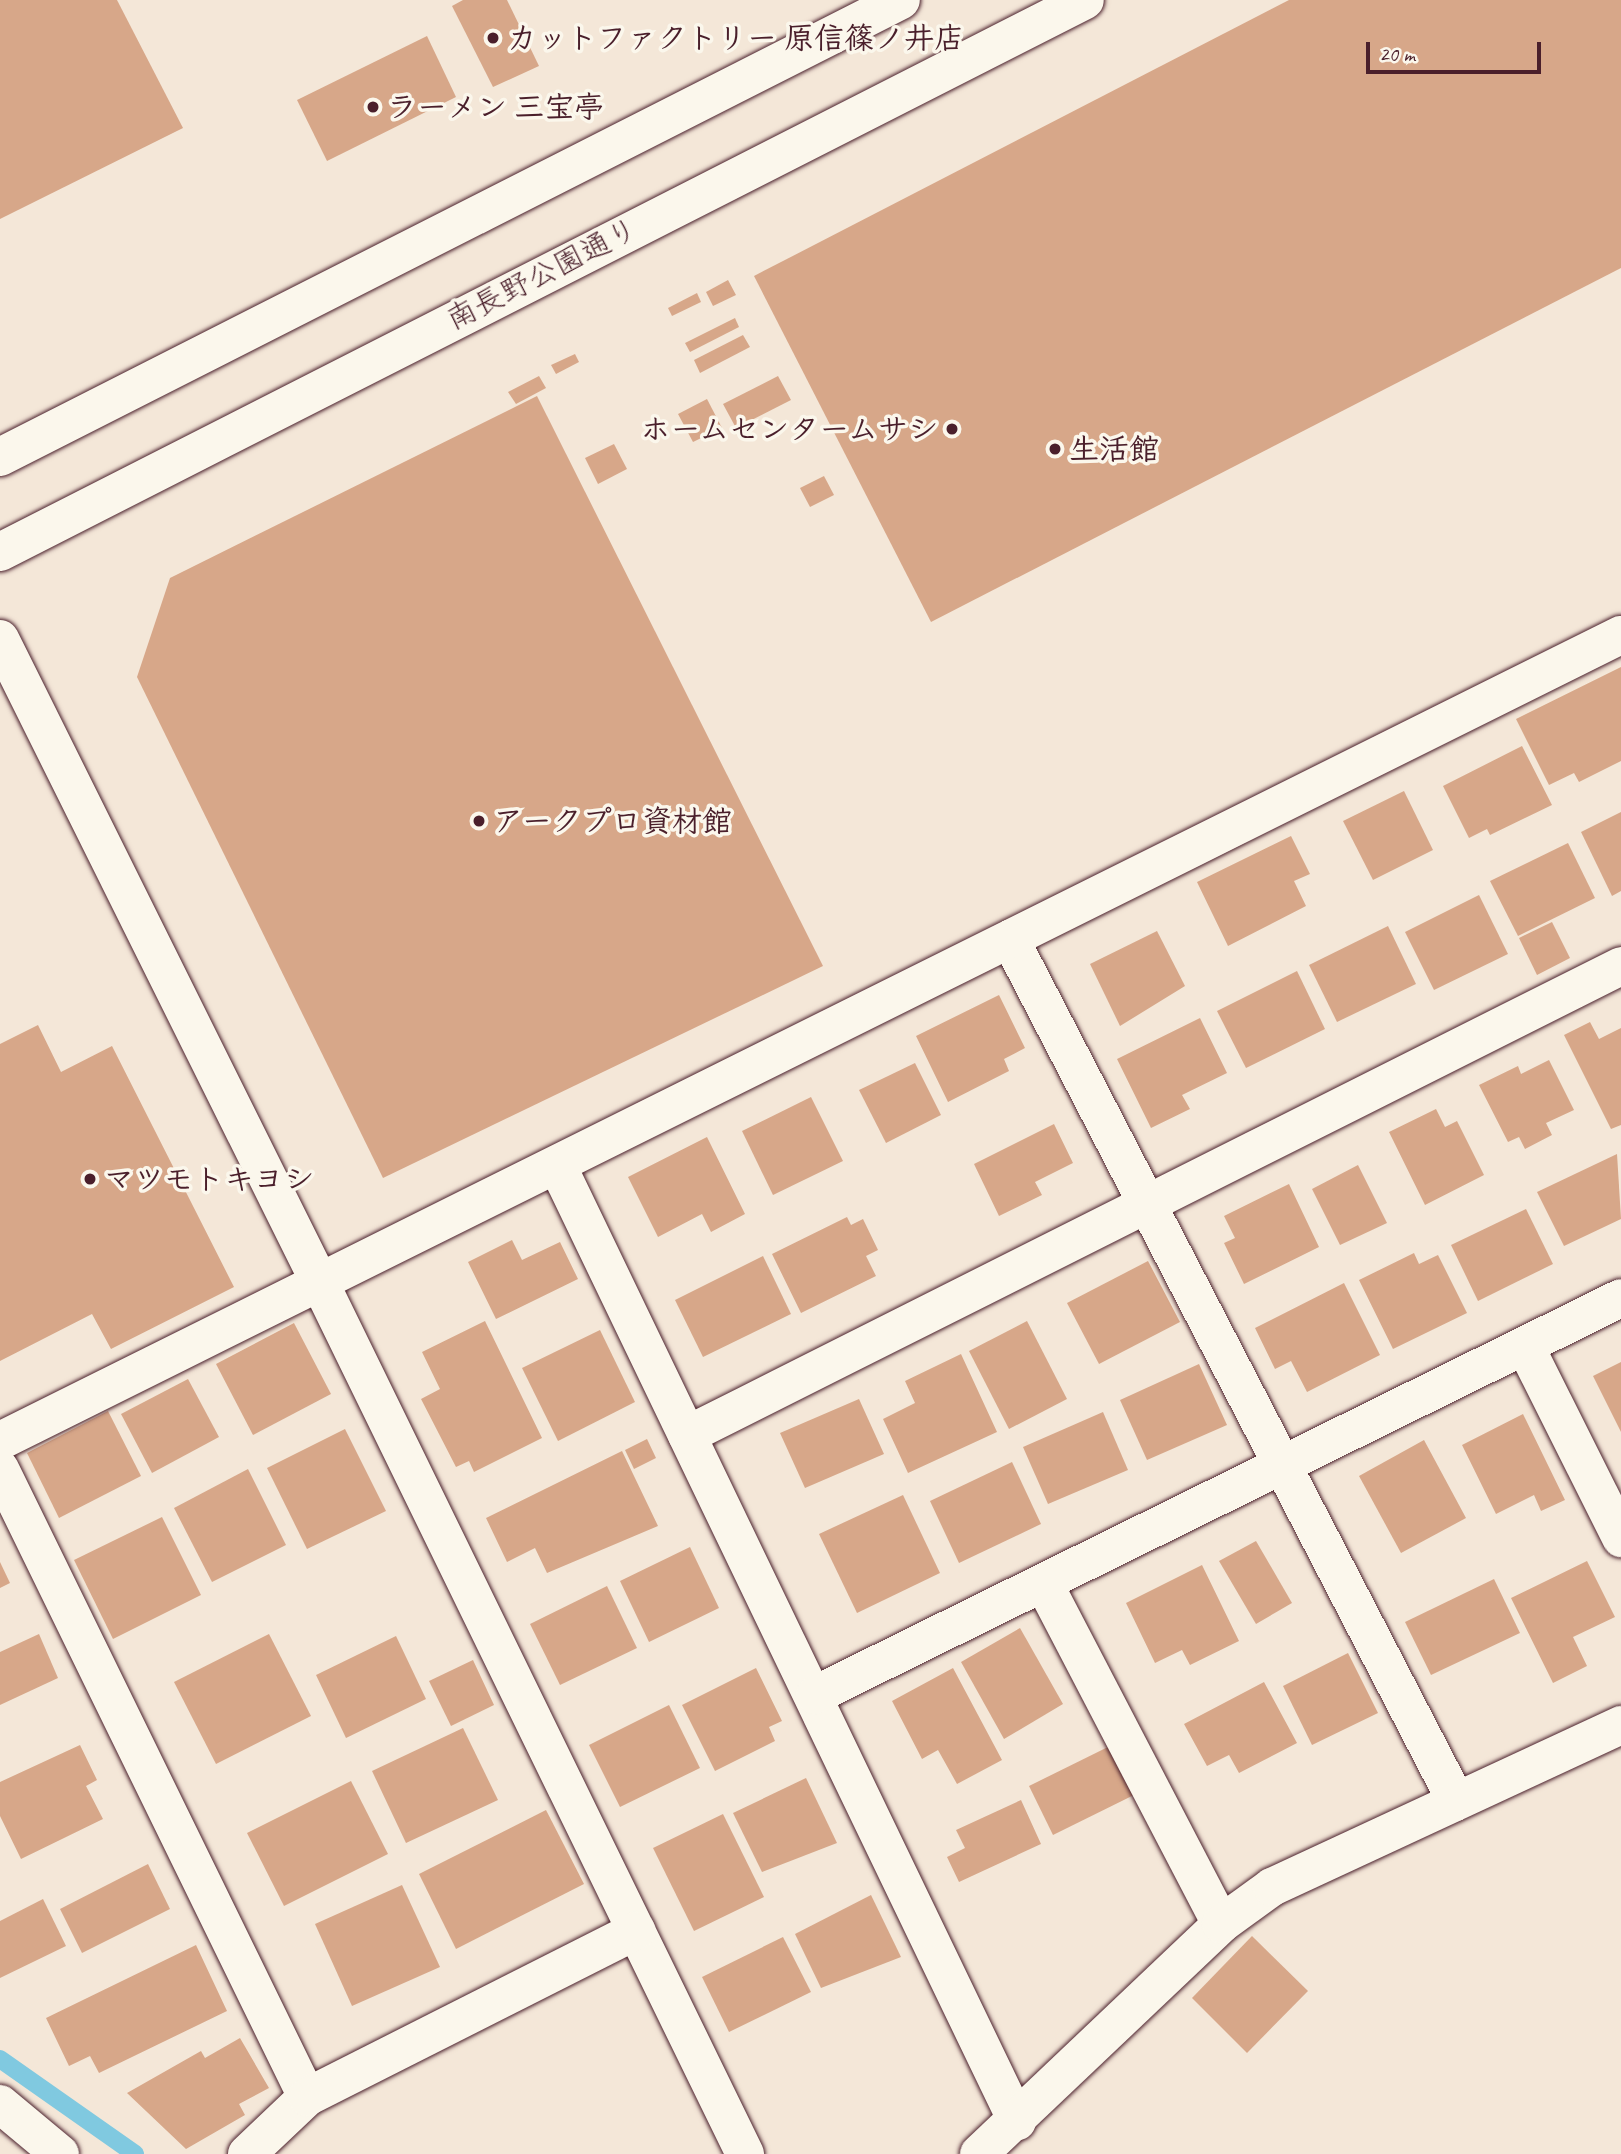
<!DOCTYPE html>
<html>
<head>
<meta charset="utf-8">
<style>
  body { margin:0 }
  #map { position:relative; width:1621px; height:2154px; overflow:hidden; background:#f4e7d8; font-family:Caveat,"Klee One",sans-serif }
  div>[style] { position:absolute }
  .stream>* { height:18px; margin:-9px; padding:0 9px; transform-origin:9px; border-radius:9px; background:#80c9e0 }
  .building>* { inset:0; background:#d7a789 }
  .roads { filter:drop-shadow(0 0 2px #4a1f2b) drop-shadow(0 0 2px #4a1f2b) }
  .street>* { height:38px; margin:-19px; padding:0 19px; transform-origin:19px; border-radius:19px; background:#fbf7ec }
  .secondary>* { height:38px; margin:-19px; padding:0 19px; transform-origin:19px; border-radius:19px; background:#fbf7ec }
  .dots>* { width:19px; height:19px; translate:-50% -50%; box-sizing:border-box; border:4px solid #fbf7ec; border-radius:50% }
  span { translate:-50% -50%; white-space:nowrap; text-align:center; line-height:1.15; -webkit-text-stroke:7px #fbf7ec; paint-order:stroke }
  .poi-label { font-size:30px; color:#4a1f2b; font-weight:700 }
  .left { translate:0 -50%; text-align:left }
  .right { translate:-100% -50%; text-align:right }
  .street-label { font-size:30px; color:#4a1f2b }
  .scale { position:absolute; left:1366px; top:42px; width:175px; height:32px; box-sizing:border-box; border:4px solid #4a1f2b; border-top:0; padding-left:9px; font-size:21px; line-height:24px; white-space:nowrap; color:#4a1f2b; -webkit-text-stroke:5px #fbf7ec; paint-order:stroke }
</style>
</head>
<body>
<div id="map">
  <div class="stream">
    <i style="left:0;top:2059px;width:165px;rotate:35.1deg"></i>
  </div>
  <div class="building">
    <i style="clip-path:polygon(0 0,117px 0,183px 128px,0 219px)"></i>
    <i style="clip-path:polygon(463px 0,507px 0,539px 66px,493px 87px,452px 6px)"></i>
    <i style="clip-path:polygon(1289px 0,1621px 0,1621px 268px,931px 622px,754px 276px)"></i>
    <i style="clip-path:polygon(427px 36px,456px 97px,327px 161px,297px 100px)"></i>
    <i style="clip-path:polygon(728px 280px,736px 295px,713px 306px,706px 292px)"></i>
    <i style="clip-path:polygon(697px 293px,701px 302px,672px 316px,668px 308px)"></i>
    <i style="clip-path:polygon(735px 318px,739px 327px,690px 352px,685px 343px)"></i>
    <i style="clip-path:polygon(743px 335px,750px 347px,700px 373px,694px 360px)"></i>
    <i style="clip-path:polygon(575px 354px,579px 362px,556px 374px,551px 365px)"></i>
    <i style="clip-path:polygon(539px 376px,546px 388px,516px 404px,508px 392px)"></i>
    <i style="clip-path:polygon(778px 376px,791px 400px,736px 428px,723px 404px)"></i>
    <i style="clip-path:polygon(537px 396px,823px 966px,383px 1178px,137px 677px,170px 578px)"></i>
    <i style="clip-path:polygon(707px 399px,722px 428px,693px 442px,678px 414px)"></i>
    <i style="clip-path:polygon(614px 444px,627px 469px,598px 484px,585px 458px)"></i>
    <i style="clip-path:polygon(824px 476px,834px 495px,810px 507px,800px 488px)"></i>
    <i style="clip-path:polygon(1621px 667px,1621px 761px,1579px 782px,1574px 773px,1549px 785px,1516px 719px)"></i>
    <i style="clip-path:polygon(1522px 746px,1552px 805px,1490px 835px,1487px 829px,1469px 838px,1443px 786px)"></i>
    <i style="clip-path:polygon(1404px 791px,1433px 850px,1373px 880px,1343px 821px)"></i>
    <i style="clip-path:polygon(1621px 812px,1621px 891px,1612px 896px,1581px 832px)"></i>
    <i style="clip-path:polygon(1291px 836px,1310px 874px,1294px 881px,1306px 906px,1228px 946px,1197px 882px)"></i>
    <i style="clip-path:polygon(1568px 843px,1595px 898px,1518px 936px,1490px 881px)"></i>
    <i style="clip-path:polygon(1479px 895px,1508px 954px,1434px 990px,1405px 932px)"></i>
    <i style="clip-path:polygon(1552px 922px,1570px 958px,1537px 975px,1519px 938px)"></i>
    <i style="clip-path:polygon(1388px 926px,1416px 984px,1337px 1022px,1309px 965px)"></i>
    <i style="clip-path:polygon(1157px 931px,1185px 986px,1120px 1026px,1090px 964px)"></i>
    <i style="clip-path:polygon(1297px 971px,1325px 1029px,1246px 1068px,1217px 1011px)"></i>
    <i style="clip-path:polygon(999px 995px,1025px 1048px,1004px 1059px,1009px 1071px,948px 1102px,916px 1036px)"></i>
    <i style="clip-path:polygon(1200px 1018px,1227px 1073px,1182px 1095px,1190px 1109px,1151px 1128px,1117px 1059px)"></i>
    <i style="clip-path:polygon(1590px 1022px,1599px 1039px,1621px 1028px,1621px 1125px,1611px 1129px,1564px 1035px)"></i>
    <i style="clip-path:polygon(38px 1025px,61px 1072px,112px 1046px,234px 1287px,111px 1349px,92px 1314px,0 1361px,0 1044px)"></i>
    <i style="clip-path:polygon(1549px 1060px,1574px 1110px,1546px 1123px,1552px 1135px,1525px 1149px,1519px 1137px,1508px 1142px,1479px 1085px,1518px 1066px,1521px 1074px)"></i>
    <i style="clip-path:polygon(915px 1063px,941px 1115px,886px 1143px,859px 1090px)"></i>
    <i style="clip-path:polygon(811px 1097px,843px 1161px,773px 1195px,742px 1131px)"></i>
    <i style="clip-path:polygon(1436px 1109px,1445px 1127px,1457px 1121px,1484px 1175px,1425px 1205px,1389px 1132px)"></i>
    <i style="clip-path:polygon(1054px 1124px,1073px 1163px,1035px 1182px,1042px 1195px,999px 1216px,974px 1164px)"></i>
    <i style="clip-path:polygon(707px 1137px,745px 1214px,711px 1232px,702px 1214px,658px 1237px,628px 1177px)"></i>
    <i style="clip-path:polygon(1617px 1154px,1621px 1219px,1564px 1246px,1537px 1192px)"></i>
    <i style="clip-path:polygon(1358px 1165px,1387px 1223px,1340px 1245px,1312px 1189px)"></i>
    <i style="clip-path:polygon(1289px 1184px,1319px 1247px,1244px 1284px,1224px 1243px,1235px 1238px,1224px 1216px)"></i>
    <i style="clip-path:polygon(1526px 1209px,1553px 1264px,1478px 1301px,1451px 1245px)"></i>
    <i style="clip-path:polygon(847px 1217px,851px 1225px,863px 1219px,878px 1250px,866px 1256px,876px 1276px,801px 1313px,772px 1254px)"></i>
    <i style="clip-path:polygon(512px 1240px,522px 1260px,560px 1242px,578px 1279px,496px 1319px,468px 1262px)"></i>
    <i style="clip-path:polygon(1414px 1253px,1419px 1264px,1438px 1255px,1467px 1313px,1393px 1349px,1359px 1280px)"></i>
    <i style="clip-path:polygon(763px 1256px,791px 1314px,703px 1357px,675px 1300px)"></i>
    <i style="clip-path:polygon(1148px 1261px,1180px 1322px,1099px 1364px,1067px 1303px)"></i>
    <i style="clip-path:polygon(1344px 1283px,1380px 1355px,1307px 1392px,1291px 1361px,1275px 1369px,1255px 1328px)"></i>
    <i style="clip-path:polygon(485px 1321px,542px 1438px,474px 1472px,469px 1461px,456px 1467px,421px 1399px,440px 1389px,422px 1352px)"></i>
    <i style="clip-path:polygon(1027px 1321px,1067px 1399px,1009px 1429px,969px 1351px)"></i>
    <i style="clip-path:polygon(294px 1323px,331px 1394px,253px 1435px,216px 1364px)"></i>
    <i style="clip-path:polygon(600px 1330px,635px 1402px,558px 1441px,522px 1368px)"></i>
    <i style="clip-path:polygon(961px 1354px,997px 1432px,908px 1473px,883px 1419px,915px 1403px,905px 1381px)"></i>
    <i style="clip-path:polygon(1621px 1362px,1621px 1432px,1593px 1376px)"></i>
    <i style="clip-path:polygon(1199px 1364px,1227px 1425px,1147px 1460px,1120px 1400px)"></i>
    <i style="clip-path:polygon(188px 1379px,219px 1437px,152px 1473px,121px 1414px)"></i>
    <i style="clip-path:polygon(859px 1399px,884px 1454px,805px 1488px,780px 1433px)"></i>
    <i style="clip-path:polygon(108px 1411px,141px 1476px,59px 1518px,27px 1453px)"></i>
    <i style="clip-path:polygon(1103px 1412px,1128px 1470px,1048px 1504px,1023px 1447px)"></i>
    <i style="clip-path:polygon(1523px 1414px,1565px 1500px,1541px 1511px,1534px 1495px,1496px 1514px,1462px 1445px)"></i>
    <i style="clip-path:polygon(345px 1429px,386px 1511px,307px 1549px,267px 1468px)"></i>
    <i style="clip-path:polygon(647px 1439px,656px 1458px,634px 1469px,625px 1450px)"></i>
    <i style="clip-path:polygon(1424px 1440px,1466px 1518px,1401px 1553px,1359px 1476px)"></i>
    <i style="clip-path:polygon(622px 1451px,658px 1526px,547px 1573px,535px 1548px,507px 1562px,486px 1518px)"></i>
    <i style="clip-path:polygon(1012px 1462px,1041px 1524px,959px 1563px,930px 1501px)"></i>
    <i style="clip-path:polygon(248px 1469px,286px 1545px,212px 1582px,174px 1508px)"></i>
    <i style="clip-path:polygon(903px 1495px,940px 1573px,857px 1613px,819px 1534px)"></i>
    <i style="clip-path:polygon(162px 1517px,201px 1595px,113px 1639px,74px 1560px)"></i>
    <i style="clip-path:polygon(1256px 1541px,1292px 1603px,1256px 1624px,1219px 1561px)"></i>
    <i style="clip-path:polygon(690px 1547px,719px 1608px,649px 1642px,620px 1581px)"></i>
    <i style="clip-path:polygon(1587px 1561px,1615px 1617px,1573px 1637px,1587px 1666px,1553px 1683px,1511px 1598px)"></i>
    <i style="clip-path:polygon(0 1562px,10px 1583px,0 1588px)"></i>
    <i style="clip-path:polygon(1202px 1565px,1239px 1641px,1190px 1665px,1182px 1650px,1155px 1663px,1126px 1603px)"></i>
    <i style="clip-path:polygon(1494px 1579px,1520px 1633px,1431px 1675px,1405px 1622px)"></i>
    <i style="clip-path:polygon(607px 1586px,637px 1648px,560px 1685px,530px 1624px)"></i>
    <i style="clip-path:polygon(1020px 1628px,1063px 1704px,1004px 1739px,961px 1662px)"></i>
    <i style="clip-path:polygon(39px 1634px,58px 1678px,0 1705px,0 1652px)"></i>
    <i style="clip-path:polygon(269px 1634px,311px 1716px,216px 1764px,174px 1682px)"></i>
    <i style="clip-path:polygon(396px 1636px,426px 1699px,346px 1738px,316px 1675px)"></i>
    <i style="clip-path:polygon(1348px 1653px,1378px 1713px,1312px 1745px,1283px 1686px)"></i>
    <i style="clip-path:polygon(473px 1660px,494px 1705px,451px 1726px,429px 1681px)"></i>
    <i style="clip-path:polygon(756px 1668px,782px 1721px,769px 1727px,775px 1741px,715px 1771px,682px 1705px)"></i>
    <i style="clip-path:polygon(953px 1668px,1002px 1760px,957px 1784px,938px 1750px,922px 1759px,892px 1701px)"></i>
    <i style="clip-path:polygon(1264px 1682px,1297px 1743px,1239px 1773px,1229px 1755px,1207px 1766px,1184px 1724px)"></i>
    <i style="clip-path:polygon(669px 1705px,700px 1768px,620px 1807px,589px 1745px)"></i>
    <i style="clip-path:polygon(463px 1728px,498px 1800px,406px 1843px,372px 1771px)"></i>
    <i style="clip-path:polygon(1114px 1744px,1138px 1793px,1053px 1835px,1029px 1786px)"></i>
    <i style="clip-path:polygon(80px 1745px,97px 1780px,86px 1786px,103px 1819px,21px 1859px,0 1816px,0 1782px)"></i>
    <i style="clip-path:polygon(806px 1778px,837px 1843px,762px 1872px,733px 1813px)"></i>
    <i style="clip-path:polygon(351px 1781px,388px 1854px,284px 1906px,247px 1833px)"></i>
    <i style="clip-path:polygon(1021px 1800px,1041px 1844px,959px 1882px,947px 1857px,965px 1848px,956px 1830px)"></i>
    <i style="clip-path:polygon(546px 1810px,584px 1884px,456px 1949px,419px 1874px)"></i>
    <i style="clip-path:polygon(723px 1814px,764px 1897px,694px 1931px,653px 1848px)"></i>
    <i style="clip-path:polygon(148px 1864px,170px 1909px,82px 1953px,60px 1909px)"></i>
    <i style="clip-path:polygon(402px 1885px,440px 1967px,352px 2006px,315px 1924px)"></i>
    <i style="clip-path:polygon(871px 1895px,901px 1957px,821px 1988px,795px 1934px)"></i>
    <i style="clip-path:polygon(43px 1899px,66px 1946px,0 1978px,0 1921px)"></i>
    <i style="clip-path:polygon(1252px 1936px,1308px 1991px,1247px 2053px,1192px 1998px)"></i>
    <i style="clip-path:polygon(783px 1937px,811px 1992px,729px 2032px,702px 1977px)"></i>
    <i style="clip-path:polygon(196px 1945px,227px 2011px,99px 2073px,90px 2056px,69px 2066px,46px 2018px)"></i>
    <i style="clip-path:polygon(240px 2038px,269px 2088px,239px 2104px,245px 2115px,186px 2149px,127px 2093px,201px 2051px,205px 2058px)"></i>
  </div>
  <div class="roads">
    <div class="street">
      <i style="left:1010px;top:939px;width:971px;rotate:62.64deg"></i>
      <i style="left:558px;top:1167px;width:1059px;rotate:64.31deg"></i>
      <i style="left:321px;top:1285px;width:967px;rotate:63.99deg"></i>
      <i style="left:1525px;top:1346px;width:215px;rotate:63.4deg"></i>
      <i style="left:687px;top:1435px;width:1045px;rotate:-26.66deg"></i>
      <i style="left:0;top:1441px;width:1810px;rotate:-26.44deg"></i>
      <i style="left:0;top:1469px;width:699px;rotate:63.95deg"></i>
      <i style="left:1044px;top:1584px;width:383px;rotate:62.5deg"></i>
      <i style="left:815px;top:1695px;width:898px;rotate:-26.22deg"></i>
      <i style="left:0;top:2104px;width:78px;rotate:39.8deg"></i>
      <i style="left:247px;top:2154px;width:83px;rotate:-43.5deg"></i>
      <i style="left:307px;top:2097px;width:369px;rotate:-26.8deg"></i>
      <i style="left:979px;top:2154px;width:334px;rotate:-43.5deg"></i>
      <i style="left:1221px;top:1924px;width:63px;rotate:-36deg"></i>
      <i style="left:1272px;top:1887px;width:385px;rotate:-24.9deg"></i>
    </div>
    <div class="secondary">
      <i style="left:0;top:457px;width:1010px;rotate:-26.89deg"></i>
      <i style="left:0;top:552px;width:1217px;rotate:-26.96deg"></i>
      <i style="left:0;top:639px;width:721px;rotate:63.58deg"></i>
    </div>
  </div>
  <div class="dots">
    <i style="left:493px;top:38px;background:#4a1f2b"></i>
    <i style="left:373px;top:107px;background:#4a1f2b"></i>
    <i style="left:952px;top:429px;background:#4a1f2b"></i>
    <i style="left:1055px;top:449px;background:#4a1f2b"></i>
    <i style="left:479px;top:821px;background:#4a1f2b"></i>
    <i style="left:90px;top:1179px;background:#4a1f2b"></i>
  </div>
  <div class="poi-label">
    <span class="left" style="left:507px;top:38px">カットファクトリー 原信篠ノ井店</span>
    <span class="left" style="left:387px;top:107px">ラーメン 三宝亭</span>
    <span class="right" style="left:938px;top:429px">ホームセンタームサシ</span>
    <span class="left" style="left:1069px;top:449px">生活館</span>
    <span class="left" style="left:493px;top:821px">アークプロ資材館</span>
    <span class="left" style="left:104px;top:1179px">マツモトキヨシ</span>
  </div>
  <div class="street-label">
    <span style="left:542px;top:274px;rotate:-27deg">南長野公園通り</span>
  </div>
  <div class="scale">20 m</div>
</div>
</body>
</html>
